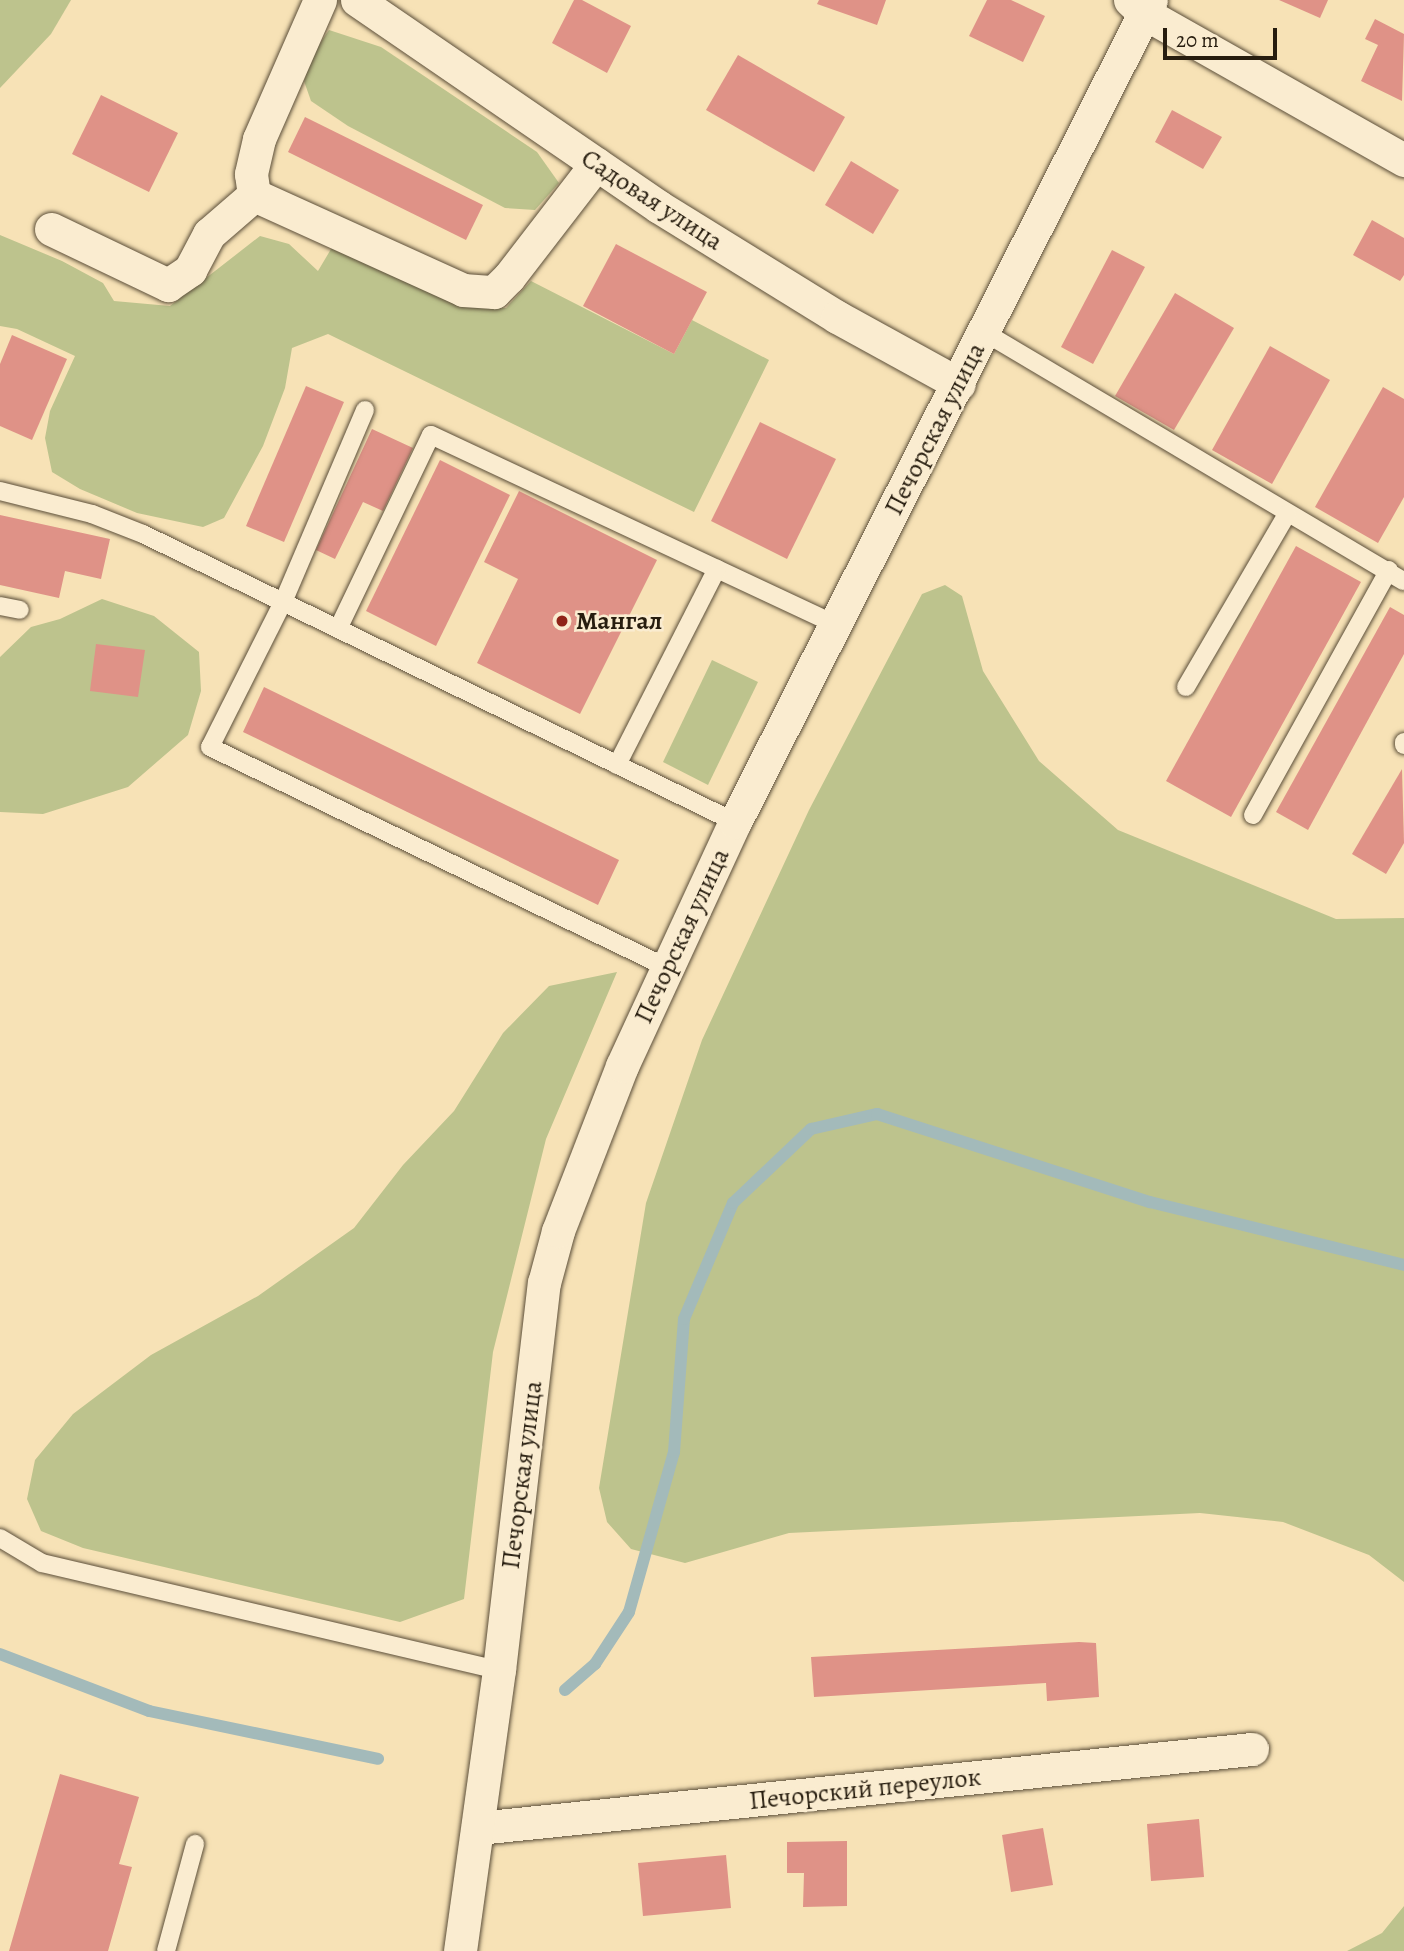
<!DOCTYPE html>
<html>
<head>
<meta charset="utf-8">
<style>
  body { margin:0 }
  #map { position:relative; width:1404px; height:1951px; overflow:hidden; background:#f7e2b6; font-family:Alegreya,serif }
  div>[style] { position:absolute }
  .green>* { inset:0; background:#bdc38d }
  .stream>* { height:12px; margin:-6px; padding:0 6px; transform-origin:6px; border-radius:6px; background:#a3baba }
  .building>* { inset:0; background:#df9287 }
  .roads { filter:drop-shadow(0 0 2px #5b4e39) drop-shadow(0 0 2px #5b4e39) }
  .lane>* { height:18px; margin:-9px; padding:0 9px; transform-origin:9px; border-radius:9px; background:#faecd0 }
  .street>* { height:33px; margin:-16.5px; padding:0 16.5px; transform-origin:16.5px; border-radius:16.5px; background:#faecd0 }
  .dots>* { width:19px; height:19px; translate:-50% -50%; box-sizing:border-box; border:4px solid #faecd0; border-radius:50% }
  span { translate:-50% -50%; white-space:nowrap; text-align:center; line-height:1.15; -webkit-text-stroke:5px #faecd0; paint-order:stroke }
  .street-label { font-size:26px; color:#271d0f }
  .poi-label { font-size:26px; color:#271d0f; font-weight:700 }
  .left { translate:0 -50%; text-align:left }
  .scale { position:absolute; left:1163px; top:28px; width:114px; height:32px; box-sizing:border-box; border:4px solid #271d0f; border-top:0; padding-left:9px; font-size:21px; line-height:24px; white-space:nowrap; color:#271d0f; -webkit-text-stroke:5px #faecd0; paint-order:stroke }
</style>
</head>
<body>
<div id="map">
  <div class="green">
    <i style="clip-path:polygon(0 0,71px 0,51px 34px,0 88px)"></i>
    <i style="clip-path:polygon(329px 30px,381px 47px,537px 152px,559px 183px,535px 210px,505px 208px,348px 126px,311px 101px,304px 81px,312px 55px)"></i>
    <i style="clip-path:polygon(0 235px,62px 261px,103px 283px,114px 301px,170px 306px,260px 236px,289px 244px,318px 271px,334px 244px,471px 306px,506px 308px,531px 281px,674px 354px,692px 320px,769px 360px,694px 512px,328px 334px,292px 348px,285px 388px,263px 446px,224px 518px,203px 527px,137px 513px,80px 489px,52px 472px,45px 438px,50px 411px,75px 356px,17px 329px,0 326px)"></i>
    <i style="clip-path:polygon(945px 585px,962px 596px,983px 671px,1039px 761px,1118px 830px,1336px 919px,1404px 918px,1404px 1582px,1369px 1555px,1283px 1522px,1200px 1513px,789px 1533px,685px 1563px,631px 1549px,607px 1522px,599px 1488px,646px 1203px,702px 1040px,809px 810px,922px 594px)"></i>
    <i style="clip-path:polygon(102px 599px,154px 616px,199px 652px,201px 691px,188px 735px,128px 787px,43px 814px,0 812px,0 657px,31px 627px,60px 619px)"></i>
    <i style="clip-path:polygon(712px 660px,758px 682px,708px 785px,663px 762px)"></i>
    <i style="clip-path:polygon(617px 972px,546px 1139px,493px 1352px,464px 1599px,400px 1622px,83px 1548px,41px 1531px,27px 1499px,35px 1460px,73px 1414px,151px 1355px,258px 1296px,354px 1228px,403px 1165px,454px 1111px,503px 1033px,549px 986px)"></i>
    <i style="clip-path:polygon(1404px 1906px,1404px 1951px,1347px 1951px,1382px 1933px)"></i>
  </div>
  <div class="stream">
    <i style="left:0;top:1654px;width:160px;rotate:20.9deg"></i>
    <i style="left:149px;top:1711px;width:234px;rotate:11.8deg"></i>
    <i style="left:565px;top:1690px;width:40px;rotate:-41deg"></i>
    <i style="left:595px;top:1664px;width:62px;rotate:-56.8deg"></i>
    <i style="left:629px;top:1612px;width:166px;rotate:-74.3deg"></i>
    <i style="left:674px;top:1452px;width:133px;rotate:-85.7deg"></i>
    <i style="left:684px;top:1319px;width:126px;rotate:-67.1deg"></i>
    <i style="left:733px;top:1203px;width:108px;rotate:-43.5deg"></i>
    <i style="left:811px;top:1129px;width:68px;rotate:-12.8deg"></i>
    <i style="left:877px;top:1114px;width:287px;rotate:17.9deg"></i>
    <i style="left:1150px;top:1202px;width:262px;rotate:13.9deg"></i>
  </div>
  <div class="building">
    <i style="clip-path:polygon(574px 0,582px 0,631px 26px,607px 73px,552px 43px)"></i>
    <i style="clip-path:polygon(819px 0,886px 0,877px 25px,817px 4px)"></i>
    <i style="clip-path:polygon(987px 0,1011px 0,1045px 16px,1023px 62px,969px 36px)"></i>
    <i style="clip-path:polygon(1279px 0,1328px 0,1320px 18px)"></i>
    <i style="clip-path:polygon(1375px 19px,1404px 34px,1402px 101px,1361px 81px,1378px 45px,1365px 39px)"></i>
    <i style="clip-path:polygon(738px 55px,845px 117px,814px 172px,706px 110px)"></i>
    <i style="clip-path:polygon(101px 95px,178px 133px,149px 192px,72px 154px)"></i>
    <i style="clip-path:polygon(1172px 110px,1222px 137px,1203px 169px,1155px 142px)"></i>
    <i style="clip-path:polygon(305px 117px,483px 205px,466px 240px,288px 152px)"></i>
    <i style="clip-path:polygon(851px 161px,899px 190px,873px 234px,825px 205px)"></i>
    <i style="clip-path:polygon(1372px 220px,1404px 238px,1404px 275px,1400px 281px,1353px 255px)"></i>
    <i style="clip-path:polygon(616px 244px,707px 292px,674px 354px,583px 306px)"></i>
    <i style="clip-path:polygon(1112px 250px,1145px 267px,1093px 364px,1061px 347px)"></i>
    <i style="clip-path:polygon(1175px 293px,1234px 328px,1174px 430px,1115px 396px)"></i>
    <i style="clip-path:polygon(12px 335px,67px 359px,32px 440px,0 426px,0 364px)"></i>
    <i style="clip-path:polygon(1270px 346px,1330px 380px,1272px 484px,1212px 450px)"></i>
    <i style="clip-path:polygon(306px 386px,344px 402px,284px 542px,246px 526px)"></i>
    <i style="clip-path:polygon(1383px 387px,1404px 399px,1404px 497px,1378px 543px,1315px 507px)"></i>
    <i style="clip-path:polygon(760px 422px,836px 459px,787px 559px,711px 521px)"></i>
    <i style="clip-path:polygon(372px 429px,413px 448px,383px 511px,363px 502px,335px 559px,316px 550px)"></i>
    <i style="clip-path:polygon(440px 460px,510px 495px,436px 646px,366px 611px)"></i>
    <i style="clip-path:polygon(519px 491px,657px 560px,580px 714px,477px 663px,518px 579px,484px 562px)"></i>
    <i style="clip-path:polygon(0 515px,110px 539px,101px 579px,65px 571px,59px 598px,0 585px)"></i>
    <i style="clip-path:polygon(1296px 546px,1361px 582px,1231px 817px,1166px 781px)"></i>
    <i style="clip-path:polygon(1390px 607px,1404px 615px,1404px 654px,1308px 830px,1276px 812px)"></i>
    <i style="clip-path:polygon(96px 644px,145px 650px,138px 697px,90px 691px)"></i>
    <i style="clip-path:polygon(264px 687px,619px 860px,598px 905px,243px 732px)"></i>
    <i style="clip-path:polygon(1402px 769px,1404px 843px,1386px 874px,1352px 854px)"></i>
    <i style="clip-path:polygon(1079px 1642px,1096px 1643px,1099px 1697px,1047px 1701px,1046px 1683px,814px 1697px,811px 1657px)"></i>
    <i style="clip-path:polygon(60px 1774px,139px 1797px,119px 1864px,132px 1867px,108px 1951px,9px 1951px)"></i>
    <i style="clip-path:polygon(1199px 1819px,1204px 1877px,1151px 1881px,1147px 1824px)"></i>
    <i style="clip-path:polygon(1043px 1828px,1053px 1885px,1011px 1892px,1002px 1835px)"></i>
    <i style="clip-path:polygon(847px 1841px,847px 1906px,803px 1907px,804px 1873px,787px 1873px,787px 1842px)"></i>
    <i style="clip-path:polygon(726px 1855px,731px 1908px,643px 1916px,638px 1863px)"></i>
  </div>
  <div class="roads">
    <div class="lane">
      <i style="left:984px;top:332px;width:488px;rotate:30.7deg"></i>
      <i style="left:365px;top:410px;width:209px;rotate:113.1deg"></i>
      <i style="left:283px;top:602px;width:162px;rotate:116.7deg"></i>
      <i style="left:210px;top:747px;width:509px;rotate:25.76deg"></i>
      <i style="left:0;top:491px;width:95px;rotate:14deg"></i>
      <i style="left:92px;top:514px;width:55px;rotate:21.4deg"></i>
      <i style="left:143px;top:534px;width:658px;rotate:25.94deg"></i>
      <i style="left:0;top:606px;width:20px;rotate:11deg"></i>
      <i style="left:338px;top:629px;width:215px;rotate:-64.4deg"></i>
      <i style="left:431px;top:435px;width:447px;rotate:25.1deg"></i>
      <i style="left:1186px;top:687px;width:200px;rotate:-59.7deg"></i>
      <i style="left:1404px;top:742px;width:3px;rotate:90deg"></i>
      <i style="left:617px;top:765px;width:220px;rotate:-63deg"></i>
      <i style="left:1253px;top:815px;width:280px;rotate:-61deg"></i>
      <i style="left:0;top:1538px;width:49px;rotate:30.8deg"></i>
      <i style="left:42px;top:1563px;width:469px;rotate:13.2deg"></i>
      <i style="left:166px;top:1951px;width:111px;rotate:-74.8deg"></i>
    </div>
    <div class="street">
      <i style="left:320px;top:0;width:152px;rotate:113.7deg"></i>
      <i style="left:259px;top:139px;width:36px;rotate:103deg"></i>
      <i style="left:251px;top:174px;width:21px;rotate:82deg"></i>
      <i style="left:254px;top:195px;width:230px;rotate:24.4deg"></i>
      <i style="left:463px;top:290px;width:31px;rotate:4deg"></i>
      <i style="left:494px;top:292px;width:21px;rotate:-45deg"></i>
      <i style="left:509px;top:277px;width:143px;rotate:-52.4deg"></i>
      <i style="left:357px;top:0;width:366px;rotate:34.4deg"></i>
      <i style="left:659px;top:207px;width:209px;rotate:31.7deg"></i>
      <i style="left:837px;top:317px;width:139px;rotate:28.8deg"></i>
      <i style="left:1130px;top:0;width:19px;rotate:43deg"></i>
      <i style="left:1144px;top:13px;width:299px;rotate:29.5deg"></i>
      <i style="left:51px;top:229px;width:130px;rotate:25.6deg"></i>
      <i style="left:168px;top:285px;width:27px;rotate:-34deg"></i>
      <i style="left:190px;top:270px;width:41px;rotate:-62.2deg"></i>
      <i style="left:209px;top:234px;width:60px;rotate:-40.9deg"></i>
      <i style="left:478px;top:1828px;width:778px;rotate:-5.83deg"></i>
      <i style="left:460px;top:1951px;width:284px;rotate:-82.1deg"></i>
      <i style="left:499px;top:1670px;width:390px;rotate:-83.4deg"></i>
      <i style="left:544px;top:1283px;width:54px;rotate:-74.9deg"></i>
      <i style="left:558px;top:1231px;width:177px;rotate:-68.8deg"></i>
      <i style="left:622px;top:1066px;width:269px;rotate:-65.2deg"></i>
      <i style="left:735px;top:822px;width:921px;rotate:-63.16deg"></i>
    </div>
  </div>
  <div class="dots">
    <i style="left:562px;top:621px;background:#8f2418"></i>
  </div>
  <div class="street-label">
    <span style="left:652px;top:200px;rotate:33deg">Садовая улица</span>
    <span style="left:935px;top:429px;rotate:-63deg">Печорская улица</span>
    <span style="left:682px;top:936px;rotate:-65deg">Печорская улица</span>
    <span style="left:522px;top:1475px;rotate:-83deg">Печорская улица</span>
    <span style="left:865px;top:1789px;rotate:-6deg">Печорский переулок</span>
  </div>
  <div class="poi-label">
    <span class="left" style="left:576px;top:621px">Мангал</span>
  </div>
  <div class="scale">20 m</div>
</div>
</body>
</html>
